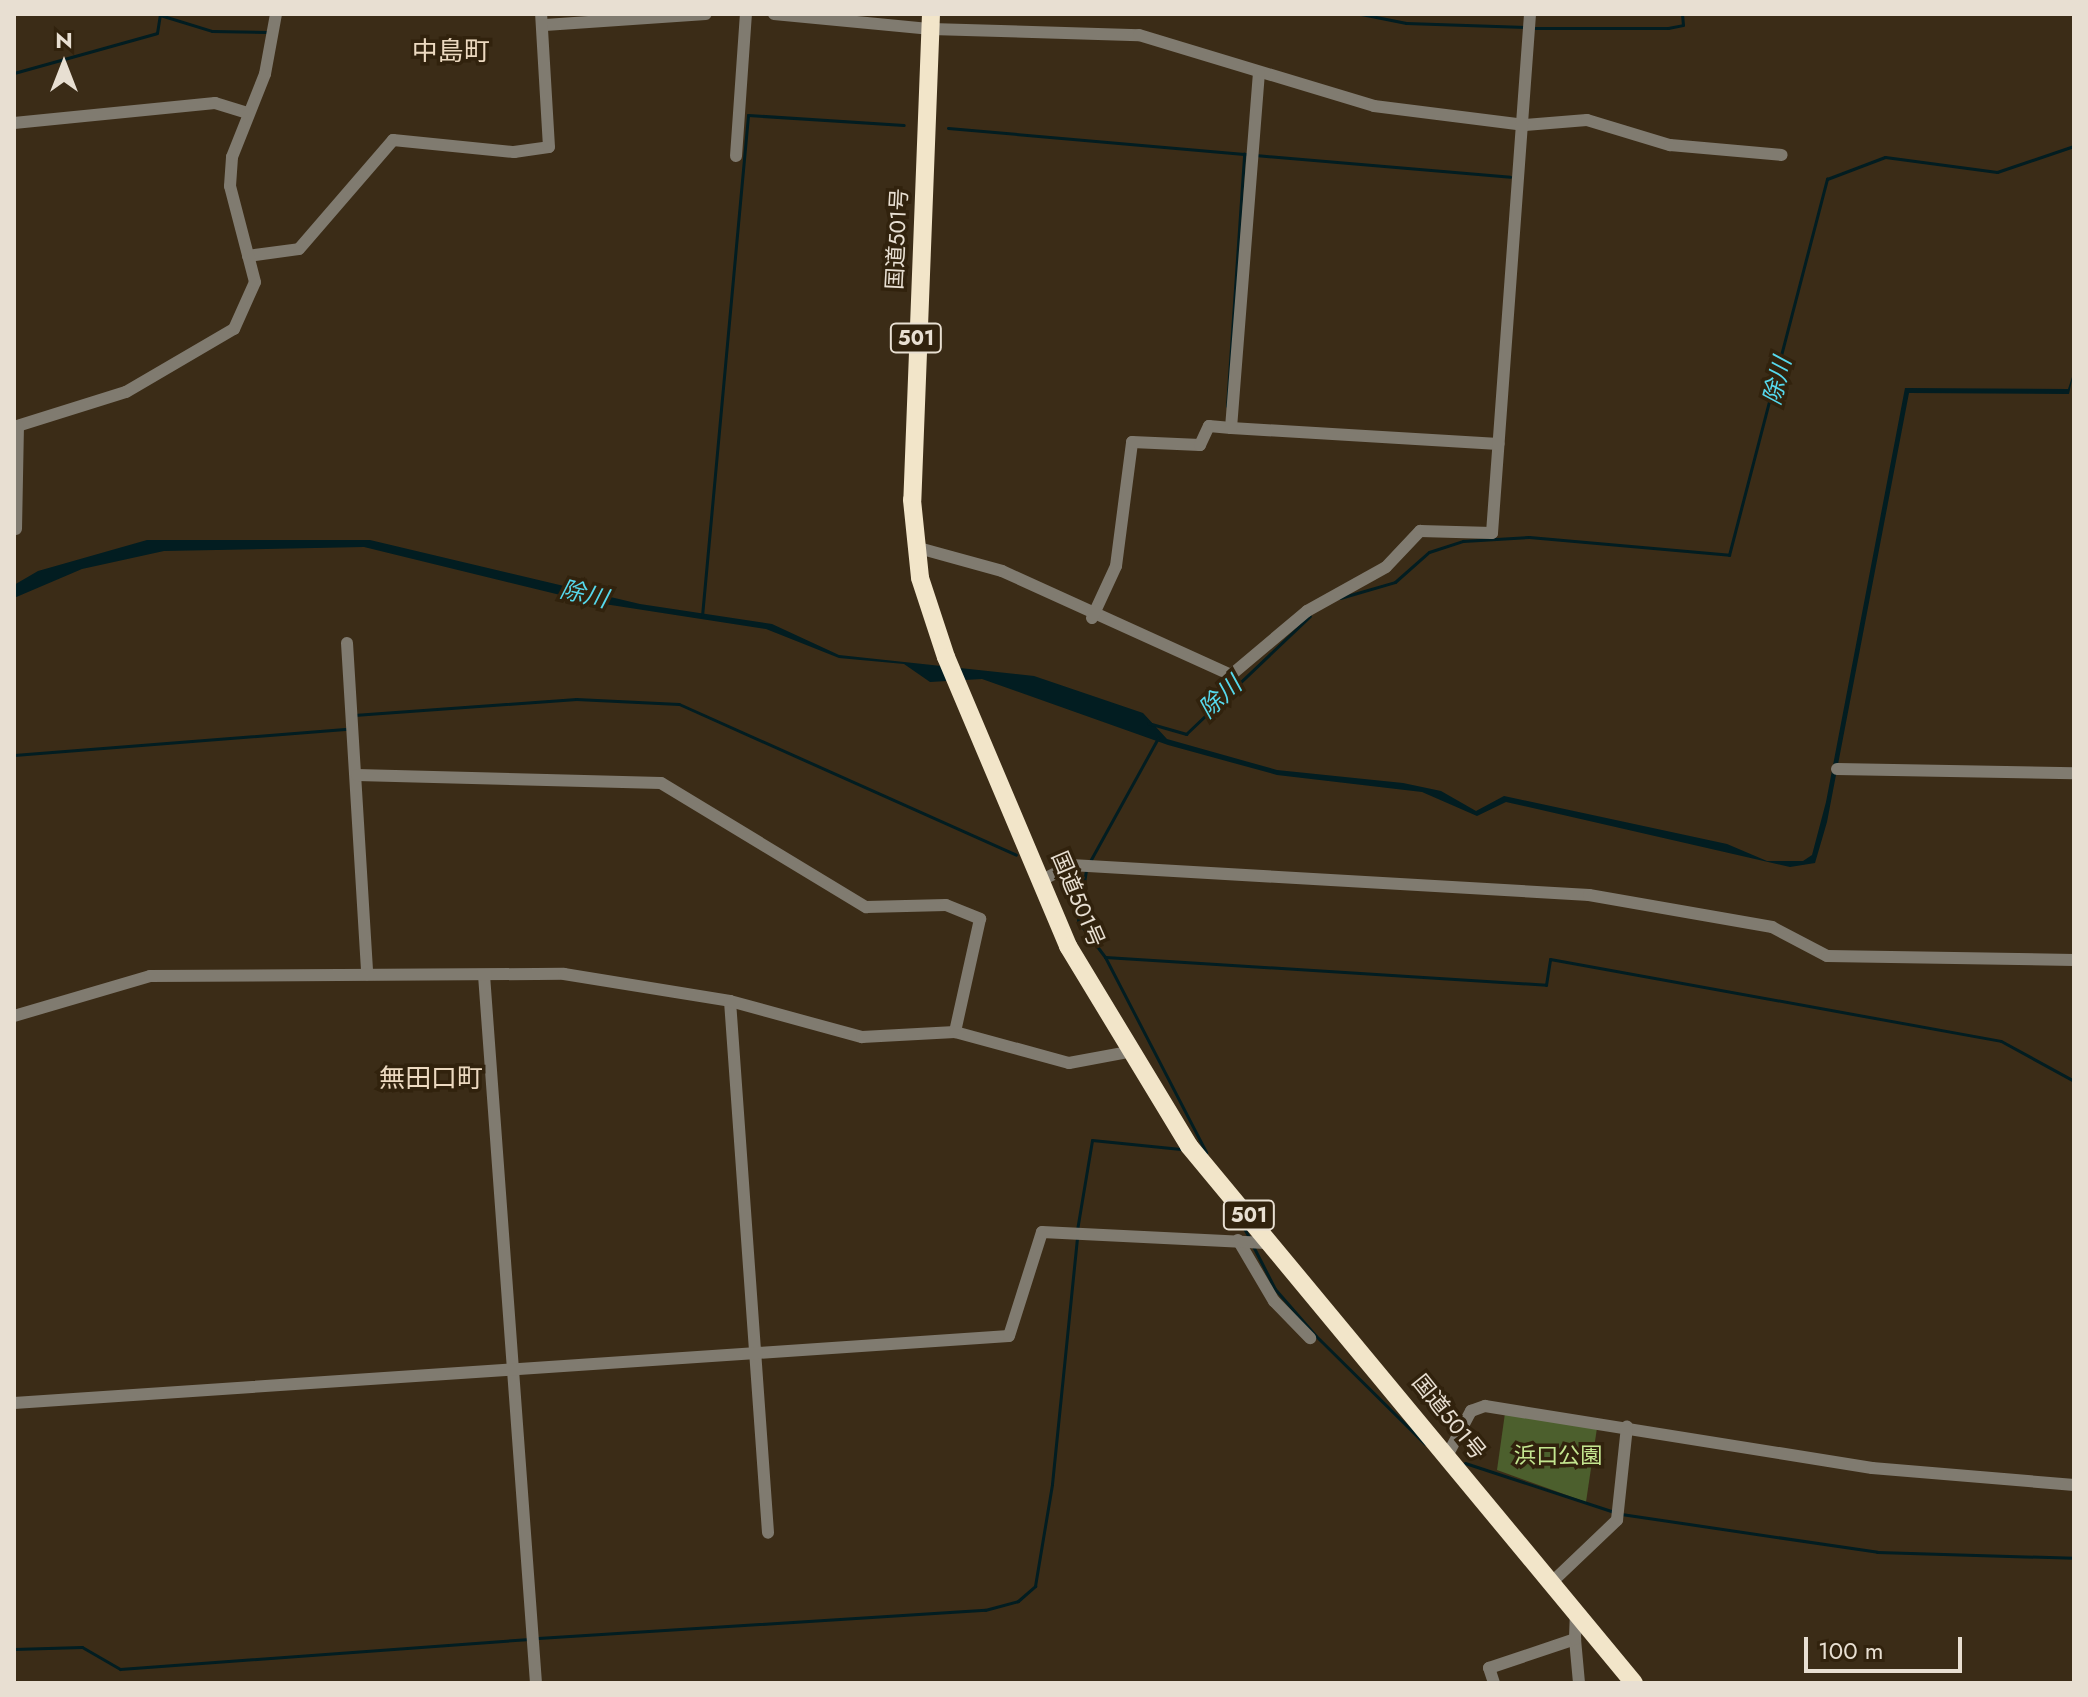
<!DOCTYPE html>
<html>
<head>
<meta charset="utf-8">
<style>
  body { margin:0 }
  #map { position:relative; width:2088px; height:1697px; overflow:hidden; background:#3b2c17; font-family:Jost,"Noto Sans JP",sans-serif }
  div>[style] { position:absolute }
  .green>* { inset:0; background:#4c5f2d }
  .water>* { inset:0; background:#021d21 }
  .stream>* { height:3px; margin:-1.5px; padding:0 1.5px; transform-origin:1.5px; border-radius:1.5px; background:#021d21 }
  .minor>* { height:12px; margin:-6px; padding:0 6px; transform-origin:6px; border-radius:6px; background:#807b70 }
  .highway>* { height:18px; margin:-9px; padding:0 9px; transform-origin:9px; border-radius:9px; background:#f2e5c9 }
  span { translate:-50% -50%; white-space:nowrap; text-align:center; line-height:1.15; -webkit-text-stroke:7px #31220d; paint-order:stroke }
  .shield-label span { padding:2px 6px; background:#31220d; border:2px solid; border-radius:6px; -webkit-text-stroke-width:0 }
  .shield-label { font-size:20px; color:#e8dfd2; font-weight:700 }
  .street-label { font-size:22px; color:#e8dfd2 }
  .park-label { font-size:22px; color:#c4e690 }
  .water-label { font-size:24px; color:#56d9ed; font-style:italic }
  .quarter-label { font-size:26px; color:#ecd9c0 }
  .frame { position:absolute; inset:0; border:16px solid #e8dfd2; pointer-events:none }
  .north { position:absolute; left:24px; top:24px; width:80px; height:80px; -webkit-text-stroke:6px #31220d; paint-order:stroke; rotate:0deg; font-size:22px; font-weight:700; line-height:32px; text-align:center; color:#e8dfd2 }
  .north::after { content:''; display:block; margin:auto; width:28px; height:36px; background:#e8dfd2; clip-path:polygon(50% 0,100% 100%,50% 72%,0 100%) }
  .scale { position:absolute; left:1804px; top:1637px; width:158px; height:36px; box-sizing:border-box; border:4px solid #e8dfd2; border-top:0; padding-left:10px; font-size:24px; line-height:28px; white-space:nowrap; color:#e8dfd2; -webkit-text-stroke:6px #31220d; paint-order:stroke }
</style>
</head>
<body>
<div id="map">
  <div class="green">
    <i style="clip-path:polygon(1505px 1413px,1597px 1428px,1586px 1502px,1497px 1470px)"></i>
  </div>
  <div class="water">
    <i style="clip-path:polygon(2074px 371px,2069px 394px,1909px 393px,1827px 822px,1815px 863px,1790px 867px,1506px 802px,1477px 816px,1422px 792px,1277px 775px,1168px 745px,982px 679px,930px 682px,904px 664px,839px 658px,766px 629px,585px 601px,364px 547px,164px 551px,82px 569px,14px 598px,14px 585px,38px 571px,147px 540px,370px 540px,640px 604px,772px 624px,839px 655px,1034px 676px,1143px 713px,1167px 739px,1277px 770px,1403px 783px,1441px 791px,1476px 811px,1504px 796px,1727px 844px,1767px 861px,1803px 861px,1812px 855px,1826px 802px,1905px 388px,2068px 389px)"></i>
  </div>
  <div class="stream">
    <i style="left:1361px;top:14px;width:46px;rotate:11.3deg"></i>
    <i style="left:1406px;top:23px;width:121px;rotate:1.9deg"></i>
    <i style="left:1535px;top:28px;width:133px"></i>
    <i style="left:1668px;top:28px;width:15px;rotate:-11deg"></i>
    <i style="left:1683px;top:25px;width:11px;rotate:-95deg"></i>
    <i style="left:14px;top:73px;width:148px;rotate:-15.6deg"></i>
    <i style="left:157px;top:33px;width:18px;rotate:-81deg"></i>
    <i style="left:160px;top:15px;width:54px;rotate:17.1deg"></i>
    <i style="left:212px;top:31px;width:55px;rotate:1deg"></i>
    <i style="left:948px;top:128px;width:300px;rotate:5deg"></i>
    <i style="left:1255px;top:155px;width:256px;rotate:4.9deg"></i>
    <i style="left:1227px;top:406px;width:253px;rotate:-86.1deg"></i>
    <i style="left:1340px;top:598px;width:57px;rotate:-16.2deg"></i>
    <i style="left:1395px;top:582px;width:45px;rotate:-41.4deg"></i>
    <i style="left:1429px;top:552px;width:36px;rotate:-18deg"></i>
    <i style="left:1463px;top:541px;width:66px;rotate:-3.5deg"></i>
    <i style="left:1529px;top:537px;width:201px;rotate:5.1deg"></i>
    <i style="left:1729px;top:555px;width:389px;rotate:-75.4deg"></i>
    <i style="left:1827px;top:179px;width:62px;rotate:-20.8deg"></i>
    <i style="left:1885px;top:157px;width:113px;rotate:7.6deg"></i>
    <i style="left:1997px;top:172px;width:81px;rotate:-18.7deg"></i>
    <i style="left:702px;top:616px;width:503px;rotate:-84.75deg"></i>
    <i style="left:748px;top:115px;width:156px;rotate:3.7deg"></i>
    <i style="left:354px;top:715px;width:223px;rotate:-4.1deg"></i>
    <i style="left:576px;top:699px;width:103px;rotate:2.8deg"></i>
    <i style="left:679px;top:704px;width:369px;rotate:24.1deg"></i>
    <i style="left:1148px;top:723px;width:40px;rotate:16deg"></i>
    <i style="left:1186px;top:734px;width:171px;rotate:-43.6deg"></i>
    <i style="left:14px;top:755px;width:335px;rotate:-4.5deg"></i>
    <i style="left:1089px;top:863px;width:143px;rotate:-61.1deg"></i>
    <i style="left:1086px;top:870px;width:52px;rotate:98.9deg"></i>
    <i style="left:1078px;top:921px;width:45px;rotate:53.1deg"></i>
    <i style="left:1105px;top:957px;width:220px;rotate:62.6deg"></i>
    <i style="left:1105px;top:957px;width:442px;rotate:3.6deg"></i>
    <i style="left:1546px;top:985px;width:26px;rotate:-81deg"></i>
    <i style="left:1550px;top:959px;width:458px;rotate:10.3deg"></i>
    <i style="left:2001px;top:1041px;width:83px;rotate:28.7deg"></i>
    <i style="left:1240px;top:1221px;width:21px;rotate:61deg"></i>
    <i style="left:1077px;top:1230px;width:91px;rotate:-80.5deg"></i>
    <i style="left:1092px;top:1140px;width:89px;rotate:5.8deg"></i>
    <i style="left:1253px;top:1246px;width:48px;rotate:62.9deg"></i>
    <i style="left:1275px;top:1289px;width:62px;rotate:48.9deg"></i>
    <i style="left:1316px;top:1336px;width:153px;rotate:44.7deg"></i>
    <i style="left:1465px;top:1463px;width:157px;rotate:18.2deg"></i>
    <i style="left:1621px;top:1514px;width:259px;rotate:8.4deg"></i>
    <i style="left:1877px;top:1552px;width:197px;rotate:1.7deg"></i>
    <i style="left:538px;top:1638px;width:448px;rotate:-3.6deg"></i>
    <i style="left:985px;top:1610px;width:34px;rotate:-15deg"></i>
    <i style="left:1018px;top:1601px;width:23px;rotate:-41deg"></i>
    <i style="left:1035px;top:1586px;width:103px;rotate:-80.5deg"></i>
    <i style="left:1052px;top:1484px;width:248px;rotate:-84.2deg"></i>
    <i style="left:14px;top:1649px;width:68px;rotate:-1.7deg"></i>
    <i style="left:82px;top:1647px;width:44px;rotate:30.1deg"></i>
    <i style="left:120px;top:1669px;width:411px;rotate:-4.2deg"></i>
  </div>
  <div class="minor">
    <i style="left:774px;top:14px;width:158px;rotate:5.5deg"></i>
    <i style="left:931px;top:29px;width:208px;rotate:1.7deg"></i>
    <i style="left:1139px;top:35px;width:245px;rotate:16.8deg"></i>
    <i style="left:1374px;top:106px;width:152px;rotate:7.2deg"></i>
    <i style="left:1525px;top:125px;width:62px;rotate:-4.6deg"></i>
    <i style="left:1587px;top:120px;width:87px;rotate:16.8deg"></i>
    <i style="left:1670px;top:145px;width:112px;rotate:5.1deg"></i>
    <i style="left:545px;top:25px;width:161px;rotate:-3.9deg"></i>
    <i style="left:14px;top:123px;width:202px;rotate:-5.7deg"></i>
    <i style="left:215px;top:103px;width:34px;rotate:17deg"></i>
    <i style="left:736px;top:156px;width:142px;rotate:-86deg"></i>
    <i style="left:248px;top:256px;width:51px;rotate:-7.8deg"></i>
    <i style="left:299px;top:249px;width:144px;rotate:-49.2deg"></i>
    <i style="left:393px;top:140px;width:122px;rotate:5.7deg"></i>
    <i style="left:514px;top:152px;width:35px;rotate:-8deg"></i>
    <i style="left:549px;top:147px;width:133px;rotate:-93.4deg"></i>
    <i style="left:14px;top:427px;width:117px;rotate:-17.4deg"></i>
    <i style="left:126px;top:392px;width:125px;rotate:-30.3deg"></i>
    <i style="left:234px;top:329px;width:51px;rotate:-65.9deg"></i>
    <i style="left:255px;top:282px;width:99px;rotate:-104.6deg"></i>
    <i style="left:230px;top:186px;width:29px;rotate:-86deg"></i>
    <i style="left:232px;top:157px;width:89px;rotate:-68.3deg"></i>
    <i style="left:265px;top:74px;width:61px;rotate:-79.6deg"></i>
    <i style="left:1231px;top:428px;width:268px;rotate:3.4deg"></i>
    <i style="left:16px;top:529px;width:103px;rotate:-88.9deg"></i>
    <i style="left:915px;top:547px;width:90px;rotate:15.4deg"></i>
    <i style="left:1002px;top:571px;width:252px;rotate:24.4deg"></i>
    <i style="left:1231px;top:675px;width:99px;rotate:-40.1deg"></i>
    <i style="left:1307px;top:611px;width:90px;rotate:-29.1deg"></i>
    <i style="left:1386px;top:567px;width:50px;rotate:-46.6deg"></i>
    <i style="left:1420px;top:531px;width:72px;rotate:1.6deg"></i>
    <i style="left:1492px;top:533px;width:520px;rotate:-85.81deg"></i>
    <i style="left:1092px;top:618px;width:57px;rotate:-65.2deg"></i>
    <i style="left:1116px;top:566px;width:125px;rotate:-82.6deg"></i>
    <i style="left:1132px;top:442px;width:68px;rotate:2.5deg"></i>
    <i style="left:1200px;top:445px;width:21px;rotate:-65deg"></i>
    <i style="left:1209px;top:426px;width:22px;rotate:5deg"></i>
    <i style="left:1231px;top:428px;width:356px;rotate:-85.5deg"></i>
    <i style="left:347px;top:643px;width:332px;rotate:86.5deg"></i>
    <i style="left:1837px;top:769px;width:237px;rotate:1deg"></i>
    <i style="left:357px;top:775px;width:304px;rotate:1.5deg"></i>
    <i style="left:661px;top:783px;width:240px;rotate:31.2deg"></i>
    <i style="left:866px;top:907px;width:80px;rotate:-1.4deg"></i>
    <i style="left:946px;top:905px;width:37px;rotate:22deg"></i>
    <i style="left:980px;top:919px;width:116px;rotate:102.5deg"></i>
    <i style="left:1042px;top:880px;width:33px;rotate:-27deg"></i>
    <i style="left:1071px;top:865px;width:519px;rotate:3.31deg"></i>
    <i style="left:1589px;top:895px;width:186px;rotate:9.9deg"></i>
    <i style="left:1772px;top:927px;width:62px;rotate:27.8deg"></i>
    <i style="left:1827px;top:956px;width:247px;rotate:0.9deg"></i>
    <i style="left:484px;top:975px;width:710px;rotate:85.8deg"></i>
    <i style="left:730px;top:1001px;width:533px;rotate:85.91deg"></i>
    <i style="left:14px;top:1016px;width:142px;rotate:-16.4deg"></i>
    <i style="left:150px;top:976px;width:414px;rotate:-0.3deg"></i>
    <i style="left:564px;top:974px;width:168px;rotate:9.2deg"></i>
    <i style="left:730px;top:1001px;width:137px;rotate:15.3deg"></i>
    <i style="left:862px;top:1037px;width:93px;rotate:-3.1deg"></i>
    <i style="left:955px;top:1032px;width:118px;rotate:15.2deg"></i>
    <i style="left:1069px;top:1063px;width:65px;rotate:-10.6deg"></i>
    <i style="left:1238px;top:1240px;width:71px;rotate:59.5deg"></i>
    <i style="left:1274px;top:1301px;width:52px;rotate:45.8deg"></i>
    <i style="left:14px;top:1403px;width:997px;rotate:-3.85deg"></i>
    <i style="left:1009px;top:1336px;width:109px;rotate:-72.4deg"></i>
    <i style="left:1042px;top:1232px;width:229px;rotate:2.8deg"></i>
    <i style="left:1448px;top:1454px;width:49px;rotate:-61.9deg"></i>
    <i style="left:1471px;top:1411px;width:15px;rotate:-20deg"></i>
    <i style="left:1485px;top:1406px;width:392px;rotate:9.1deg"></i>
    <i style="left:1872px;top:1468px;width:203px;rotate:4.8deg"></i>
    <i style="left:1552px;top:1582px;width:90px;rotate:-43.6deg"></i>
    <i style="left:1617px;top:1520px;width:94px;rotate:-83.9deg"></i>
    <i style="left:1575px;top:1639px;width:44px;rotate:84.8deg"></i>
    <i style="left:1494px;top:1683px;width:16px;rotate:-108deg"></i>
    <i style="left:1489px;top:1668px;width:91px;rotate:-18.6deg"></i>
    <i style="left:1575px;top:1639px;width:26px;rotate:-88deg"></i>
  </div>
  <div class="highway">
    <i style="left:931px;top:14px;width:486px;rotate:92.2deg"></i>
    <i style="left:912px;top:500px;width:78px;rotate:84.1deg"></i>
    <i style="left:920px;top:578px;width:83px;rotate:71.8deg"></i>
    <i style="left:946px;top:657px;width:314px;rotate:67.1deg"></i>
    <i style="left:1068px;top:946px;width:234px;rotate:58.8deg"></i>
    <i style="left:1189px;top:1146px;width:697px;rotate:50.35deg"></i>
  </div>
  <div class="shield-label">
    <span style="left:916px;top:338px">501</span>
    <span style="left:1249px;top:1215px">501</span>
  </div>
  <div class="street-label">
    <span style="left:897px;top:239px;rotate:-87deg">国道501号</span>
    <span style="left:1078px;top:899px;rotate:67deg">国道501号</span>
    <span style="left:1449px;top:1417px;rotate:51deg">国道501号</span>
  </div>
  <div class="park-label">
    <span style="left:1558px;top:1456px">浜口公園</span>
  </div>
  <div class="water-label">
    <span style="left:1777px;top:381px;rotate:-76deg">除川</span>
    <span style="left:584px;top:594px;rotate:13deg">除川</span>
    <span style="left:1220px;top:697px;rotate:-43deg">除川</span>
  </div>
  <div class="quarter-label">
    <span style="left:451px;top:52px">中島町</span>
    <span style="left:431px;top:1079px">無田口町</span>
  </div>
  <div class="frame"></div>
  <div class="north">N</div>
  <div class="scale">100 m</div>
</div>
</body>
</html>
